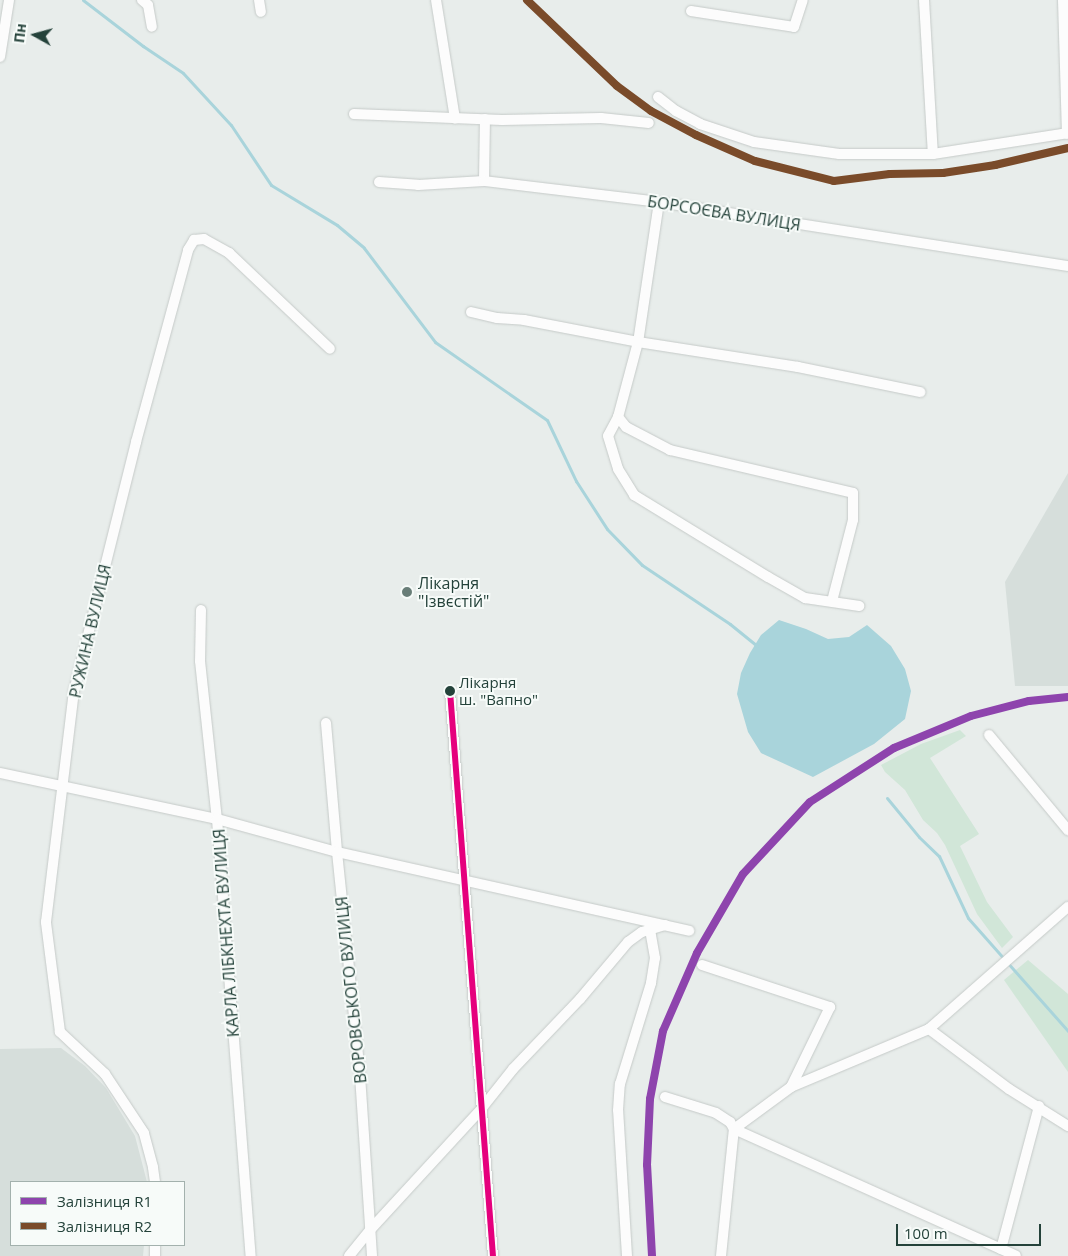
<!DOCTYPE html>
<html>
<head>
<meta charset="utf-8">
<style>
  body { margin:0 }
  #map { position:relative; width:1068px; height:1256px; overflow:hidden; background:#e8edeb; font-family:"Open Sans",sans-serif }
  div>[style] { position:absolute }
  .built>* { inset:0; background:#d6dedb }
  .green>* { inset:0; background:#d1e6d8 }
  .water>* { inset:0; background:#a9d4db }
  .stream>* { height:3px; margin:-1.5px; padding:0 1.5px; transform-origin:1.5px; border-radius:1.5px; background:#a9d4db }
  .roads { filter:drop-shadow(0 0 1px #c5cac8) drop-shadow(0 0 1px #c5cac8) }
  .street>* { height:10px; margin:-5px; padding:0 5px; transform-origin:5px; border-radius:5px; background:#fcfcfc }
  .bus-1>* { height:6px; margin:-3px; padding:0 3px; transform-origin:3px; border-radius:3px; background:#e5007d }
  .rail-1>* { height:8px; margin:-4px; padding:0 4px; transform-origin:4px; border-radius:4px; background:#8e44ad }
  .rail-2>* { height:8px; margin:-4px; padding:0 4px; transform-origin:4px; border-radius:4px; background:#7a4b2a }
  .dots>* { width:14px; height:14px; translate:-50% -50%; box-sizing:border-box; border:2px solid #f7fbf9; border-radius:50% }
  span { translate:-50% -50%; white-space:nowrap; text-align:center; line-height:1.15; -webkit-text-stroke:4px #f7fbf9; paint-order:stroke }
  .bus-label { font-size:15px; color:#24423a }
  .left { translate:0 -50%; text-align:left }
  .street-label { font-size:16px; color:#24423a }
  .poi-label { font-size:16px; color:#24423a }
  .legend { position:absolute; left:10px; top:1181px; width:175px; height:65px; box-sizing:border-box; background:#f7fbf9; border:1px solid #a3b1ad; margin:0; padding:6px 9px; list-style:none; font-size:15px; color:#24423a }
  .legend li { display:flex; align-items:center; gap:10px; height:25px }
  .legend b { width:25px; border:1px solid #a3b1ad }
  .north { position:absolute; left:10px; top:10px; width:50px; height:50px; -webkit-text-stroke:4px #f7fbf9; paint-order:stroke; rotate:277deg; font-size:14px; font-weight:700; line-height:20px; text-align:center; color:#24423a }
  .north::after { content:''; display:block; margin:auto; width:18px; height:22px; background:#24423a; clip-path:polygon(50% 0,100% 100%,50% 72%,0 100%) }
  .scale { position:absolute; left:896px; top:1224px; width:145px; height:22px; box-sizing:border-box; border:2px solid #24423a; border-top:0; padding-left:6px; font-size:15px; line-height:18px; white-space:nowrap; color:#24423a; -webkit-text-stroke:4px #f7fbf9; paint-order:stroke }
</style>
</head>
<body>
<div id="map">
  <div class="built">
    <i style="clip-path:polygon(1068px 473px,1068px 686px,1015px 686px,1005px 582px)"></i>
    <i style="clip-path:polygon(61px 1048px,85px 1066px,106px 1088px,135px 1136px,147px 1182px,11px 1182px,11px 1245px,144px 1245px,143px 1256px,0 1256px,0 1049px)"></i>
  </div>
  <div class="green">
    <i style="clip-path:polygon(960px 730px,966px 736px,930px 758px,979px 834px,960px 846px,987px 902px,1013px 937px,1002px 948px,977px 914px,945px 845px,937px 833px,923px 820px,905px 790px,885px 772px,881px 765px,921px 744px)"></i>
    <i style="clip-path:polygon(1028px 960px,1068px 994px,1068px 1072px,1004px 980px)"></i>
  </div>
  <div class="water">
    <i style="clip-path:polygon(779px 620px,806px 629px,828px 639px,849px 637px,867px 625px,891px 646px,905px 669px,911px 691px,905px 719px,874px 744px,813px 777px,761px 753px,748px 732px,737px 694px,741px 673px,750px 653px,761px 635px)"></i>
  </div>
  <div class="stream">
    <i style="left:83px;top:0;width:76px;rotate:37.5deg"></i>
    <i style="left:143px;top:46px;width:48px;rotate:34deg"></i>
    <i style="left:183px;top:73px;width:71px;rotate:47.3deg"></i>
    <i style="left:231px;top:125px;width:72px;rotate:56.3deg"></i>
    <i style="left:271px;top:185px;width:77px;rotate:31.2deg"></i>
    <i style="left:337px;top:225px;width:35px;rotate:40deg"></i>
    <i style="left:364px;top:248px;width:118px;rotate:52.9deg"></i>
    <i style="left:435px;top:342px;width:136px;rotate:34.9deg"></i>
    <i style="left:547px;top:420px;width:68px;rotate:64.6deg"></i>
    <i style="left:576px;top:481px;width:57px;rotate:57.1deg"></i>
    <i style="left:607px;top:529px;width:50px;rotate:45.8deg"></i>
    <i style="left:642px;top:565px;width:106px;rotate:33.8deg"></i>
    <i style="left:730px;top:624px;width:35px;rotate:39deg"></i>
    <i style="left:887px;top:798px;width:50px;rotate:50.6deg"></i>
    <i style="left:919px;top:837px;width:28px;rotate:44deg"></i>
    <i style="left:939px;top:856px;width:68px;rotate:64.9deg"></i>
    <i style="left:968px;top:918px;width:151px;rotate:48.5deg"></i>
  </div>
  <div class="roads">
    <div class="street">
      <i style="left:142px;top:0;width:8px;rotate:40deg"></i>
      <i style="left:148px;top:5px;width:22px;rotate:80deg"></i>
      <i style="left:259px;top:0;width:12px;rotate:81deg"></i>
      <i style="left:436px;top:0;width:120px;rotate:80.9deg"></i>
      <i style="left:924px;top:0;width:154px;rotate:86.7deg"></i>
      <i style="left:1063px;top:0;width:134px;rotate:88.3deg"></i>
      <i style="left:691px;top:11px;width:104px;rotate:8.8deg"></i>
      <i style="left:794px;top:27px;width:28px;rotate:-72deg"></i>
      <i style="left:0;top:57px;width:58px;rotate:-81deg"></i>
      <i style="left:658px;top:97px;width:23px;rotate:38deg"></i>
      <i style="left:676px;top:111px;width:27px;rotate:28deg"></i>
      <i style="left:700px;top:124px;width:57px;rotate:18.4deg"></i>
      <i style="left:754px;top:142px;width:86px;rotate:8deg"></i>
      <i style="left:839px;top:154px;width:94px"></i>
      <i style="left:933px;top:154px;width:137px;rotate:-8.8deg"></i>
      <i style="left:354px;top:114px;width:148px;rotate:2.3deg"></i>
      <i style="left:502px;top:120px;width:99px;rotate:-1.2deg"></i>
      <i style="left:601px;top:118px;width:48px;rotate:5.9deg"></i>
      <i style="left:484px;top:181px;width:62px;rotate:-89.1deg"></i>
      <i style="left:379px;top:182px;width:39px;rotate:4deg"></i>
      <i style="left:418px;top:185px;width:66px;rotate:-3.5deg"></i>
      <i style="left:484px;top:181px;width:176px;rotate:6.8deg"></i>
      <i style="left:659px;top:202px;width:414px;rotate:8.9deg"></i>
      <i style="left:659px;top:202px;width:142px;rotate:98.5deg"></i>
      <i style="left:638px;top:342px;width:78px;rotate:104.9deg"></i>
      <i style="left:618px;top:417px;width:13px;rotate:51deg"></i>
      <i style="left:626px;top:427px;width:50px;rotate:27.6deg"></i>
      <i style="left:670px;top:450px;width:188px;rotate:13.2deg"></i>
      <i style="left:853px;top:493px;width:27px;rotate:90deg"></i>
      <i style="left:853px;top:520px;width:84px;rotate:104.5deg"></i>
      <i style="left:471px;top:312px;width:27px;rotate:13deg"></i>
      <i style="left:497px;top:318px;width:27px;rotate:4deg"></i>
      <i style="left:524px;top:320px;width:116px;rotate:10.9deg"></i>
      <i style="left:638px;top:342px;width:162px;rotate:8.9deg"></i>
      <i style="left:798px;top:367px;width:125px;rotate:11.6deg"></i>
      <i style="left:618px;top:417px;width:21px;rotate:118deg"></i>
      <i style="left:608px;top:436px;width:34px;rotate:73deg"></i>
      <i style="left:618px;top:469px;width:31px;rotate:58deg"></i>
      <i style="left:634px;top:495px;width:157px;rotate:31.5deg"></i>
      <i style="left:768px;top:577px;width:43px;rotate:29.6deg"></i>
      <i style="left:805px;top:598px;width:55px;rotate:8.4deg"></i>
      <i style="left:201px;top:610px;width:51px;rotate:91.1deg"></i>
      <i style="left:200px;top:661px;width:159px;rotate:83.9deg"></i>
      <i style="left:217px;top:819px;width:438px;rotate:85.6deg"></i>
      <i style="left:450px;top:691px;width:567px;rotate:85.65deg"></i>
      <i style="left:326px;top:723px;width:129px;rotate:85.1deg"></i>
      <i style="left:337px;top:852px;width:224px;rotate:84.1deg"></i>
      <i style="left:360px;top:1075px;width:181px;rotate:86.2deg"></i>
      <i style="left:989px;top:735px;width:124px;rotate:50.3deg"></i>
      <i style="left:0;top:773px;width:222px;rotate:12deg"></i>
      <i style="left:217px;top:819px;width:124px;rotate:15.4deg"></i>
      <i style="left:337px;top:852px;width:361px;rotate:12.6deg"></i>
      <i style="left:702px;top:965px;width:135px;rotate:18.2deg"></i>
      <i style="left:830px;top:1007px;width:89px;rotate:116deg"></i>
      <i style="left:929px;top:1029px;width:100px;rotate:36.9deg"></i>
      <i style="left:1009px;top:1089px;width:70px;rotate:32.1deg"></i>
      <i style="left:665px;top:1097px;width:53px;rotate:17.4deg"></i>
      <i style="left:716px;top:1113px;width:17px;rotate:33deg"></i>
      <i style="left:730px;top:1122px;width:8px;rotate:60deg"></i>
      <i style="left:734px;top:1129px;width:309px;rotate:24.2deg"></i>
      <i style="left:155px;top:1182px;width:15px;rotate:-98deg"></i>
      <i style="left:153px;top:1167px;width:35px;rotate:-105deg"></i>
      <i style="left:144px;top:1133px;width:71px;rotate:-123.5deg"></i>
      <i style="left:105px;top:1074px;width:62px;rotate:-137deg"></i>
      <i style="left:60px;top:1032px;width:111px;rotate:-97.3deg"></i>
      <i style="left:46px;top:922px;width:233px;rotate:-83.1deg"></i>
      <i style="left:74px;top:691px;width:257px;rotate:-76deg"></i>
      <i style="left:136px;top:442px;width:199px;rotate:-74.8deg"></i>
      <i style="left:188px;top:250px;width:12px;rotate:-59deg"></i>
      <i style="left:194px;top:240px;width:10px;rotate:-6deg"></i>
      <i style="left:204px;top:239px;width:29px;rotate:29deg"></i>
      <i style="left:229px;top:253px;width:139px;rotate:43.5deg"></i>
      <i style="left:1001px;top:1249px;width:148px;rotate:-75.1deg"></i>
      <i style="left:155px;top:1256px;width:11px;rotate:-90deg"></i>
      <i style="left:349px;top:1256px;width:33px;rotate:-51deg"></i>
      <i style="left:370px;top:1230px;width:166px;rotate:-47.4deg"></i>
      <i style="left:482px;top:1108px;width:50px;rotate:-51.5deg"></i>
      <i style="left:513px;top:1069px;width:97px;rotate:-46.3deg"></i>
      <i style="left:580px;top:999px;width:75px;rotate:-49.9deg"></i>
      <i style="left:628px;top:942px;width:17px;rotate:-36deg"></i>
      <i style="left:642px;top:932px;width:24px;rotate:-17deg"></i>
      <i style="left:627px;top:1256px;width:146px;rotate:-93.5deg"></i>
      <i style="left:618px;top:1110px;width:26px;rotate:-86deg"></i>
      <i style="left:620px;top:1084px;width:106px;rotate:-72.9deg"></i>
      <i style="left:651px;top:983px;width:25px;rotate:-81deg"></i>
      <i style="left:655px;top:958px;width:28px;rotate:-100deg"></i>
      <i style="left:721px;top:1256px;width:128px;rotate:-84.2deg"></i>
      <i style="left:734px;top:1129px;width:71px;rotate:-36.4deg"></i>
      <i style="left:791px;top:1087px;width:150px;rotate:-22.8deg"></i>
      <i style="left:929px;top:1029px;width:185px;rotate:-41.3deg"></i>
    </div>
  </div>
  <div class="bus-1">
    <i style="left:450px;top:691px;width:567px;rotate:85.65deg"></i>
  </div>
  <div class="rail-1">
    <i style="left:652px;top:1256px;width:91px;rotate:-93.1deg"></i>
    <i style="left:647px;top:1165px;width:66px;rotate:-87.4deg"></i>
    <i style="left:650px;top:1099px;width:69px;rotate:-79.2deg"></i>
    <i style="left:663px;top:1031px;width:85px;rotate:-66.4deg"></i>
    <i style="left:697px;top:953px;width:91px;rotate:-59.8deg"></i>
    <i style="left:743px;top:874px;width:98px;rotate:-47.1deg"></i>
    <i style="left:810px;top:802px;width:100px;rotate:-32.7deg"></i>
    <i style="left:894px;top:748px;width:83px;rotate:-22.6deg"></i>
    <i style="left:971px;top:716px;width:60px;rotate:-14.5deg"></i>
    <i style="left:1029px;top:701px;width:39px;rotate:-6deg"></i>
  </div>
  <div class="rail-2">
    <i style="left:527px;top:0;width:124px;rotate:43.7deg"></i>
    <i style="left:617px;top:86px;width:42px;rotate:36.3deg"></i>
    <i style="left:651px;top:111px;width:51px;rotate:28.1deg"></i>
    <i style="left:696px;top:135px;width:64px;rotate:23.8deg"></i>
    <i style="left:755px;top:161px;width:81px;rotate:14.2deg"></i>
    <i style="left:834px;top:181px;width:56px;rotate:-7.1deg"></i>
    <i style="left:890px;top:174px;width:53px;rotate:-1.1deg"></i>
    <i style="left:943px;top:173px;width:53px;rotate:-8.7deg"></i>
    <i style="left:995px;top:165px;width:75px;rotate:-13.1deg"></i>
  </div>
  <div class="dots">
    <i style="left:407px;top:592px;background:#697e78"></i>
    <i style="left:450px;top:691px;background:#24423a"></i>
  </div>
  <div class="bus-label">
    <span class="left" style="left:459px;top:691px">Лікарня<br>ш. "Вапно"</span>
  </div>
  <div class="street-label">
    <span style="left:724px;top:213px;rotate:9deg">БОРСОЄВА ВУЛИЦЯ</span>
    <span style="left:90px;top:631px;rotate:-77deg">РУЖИНА ВУЛИЦЯ</span>
    <span style="left:226px;top:933px;rotate:-94deg">КАРЛА ЛІБКНЕХТА ВУЛИЦЯ</span>
    <span style="left:351px;top:990px;rotate:-96deg">ВОРОВСЬКОГО ВУЛИЦЯ</span>
  </div>
  <div class="poi-label">
    <span class="left" style="left:418px;top:592px">Лікарня<br>"Ізвєстій"</span>
  </div>
  <ul class="legend">
  <li><b style="height:6px;background:#8e44ad"></b>Залізниця R1</li>
  <li><b style="height:6px;background:#7a4b2a"></b>Залізниця R2</li>
  </ul>
  <div class="north">Пн</div>
  <div class="scale">100 m</div>
</div>
</body>
</html>
